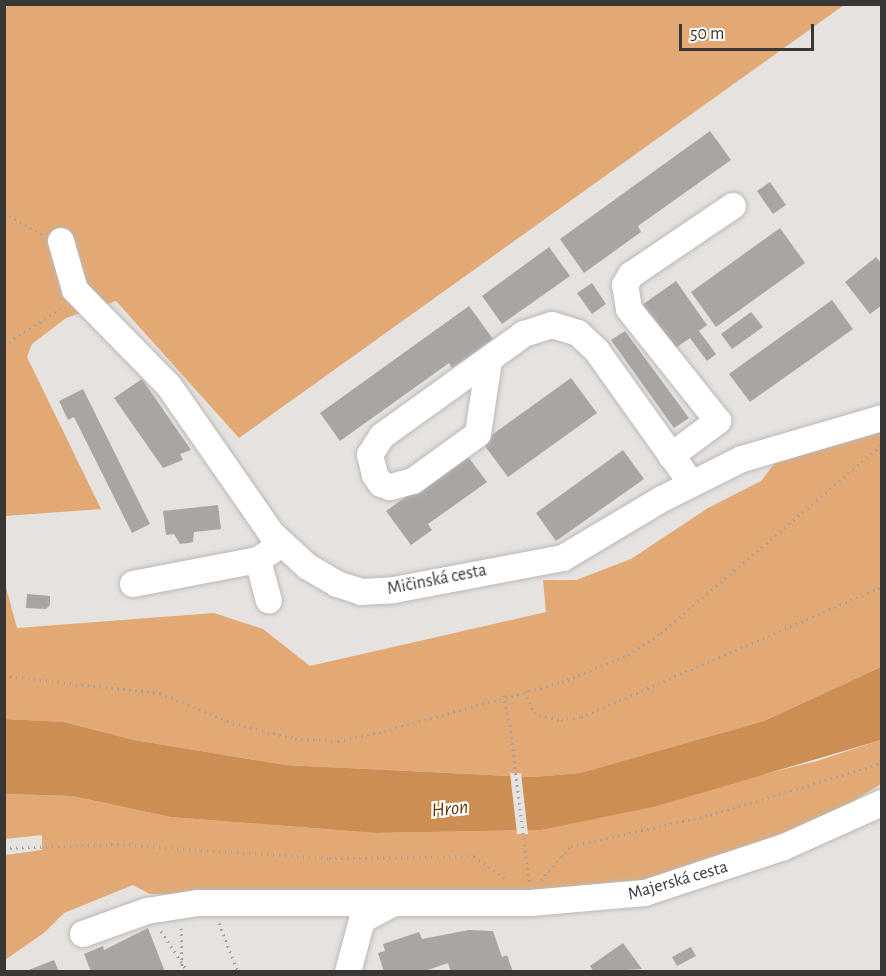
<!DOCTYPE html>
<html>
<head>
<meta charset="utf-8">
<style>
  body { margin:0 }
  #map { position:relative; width:886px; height:976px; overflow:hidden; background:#e5e2df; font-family:"Alegreya Sans",sans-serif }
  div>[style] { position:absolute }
  .green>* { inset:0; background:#e3a974 }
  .water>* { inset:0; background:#cc8e52 }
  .pier>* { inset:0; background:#e5e2df }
  .building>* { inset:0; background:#a9a5a3 }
  .path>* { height:3px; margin-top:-1.5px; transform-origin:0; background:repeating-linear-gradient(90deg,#a3a19e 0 1.5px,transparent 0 6px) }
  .roads { filter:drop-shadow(0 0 2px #bbb8b5) drop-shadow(0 0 2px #bbb8b5) }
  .minor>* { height:26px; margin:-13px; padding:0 13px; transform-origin:13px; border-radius:13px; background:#fff }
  span { translate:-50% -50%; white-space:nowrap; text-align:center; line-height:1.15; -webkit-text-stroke:4.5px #fff; paint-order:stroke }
  .street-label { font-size:18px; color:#393736 }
  .water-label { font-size:20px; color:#613707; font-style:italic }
  .frame { position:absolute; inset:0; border:6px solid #393736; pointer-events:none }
  .scale { position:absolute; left:679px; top:24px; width:135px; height:27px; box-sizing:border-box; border:3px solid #393736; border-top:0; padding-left:8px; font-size:18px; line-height:21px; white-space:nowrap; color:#393736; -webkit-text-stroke:4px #fff; paint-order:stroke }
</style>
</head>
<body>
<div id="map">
  <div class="green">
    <i style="clip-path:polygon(5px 5px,844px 5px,239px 438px,116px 301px,66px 318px,32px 344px,27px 357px,101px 509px,5px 516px)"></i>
    <i style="clip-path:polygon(881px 428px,881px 667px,764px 721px,580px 773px,533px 777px,285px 765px,134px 740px,64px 722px,5px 719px,4px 580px,17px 628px,214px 613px,263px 629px,310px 666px,546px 612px,543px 580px,576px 580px,631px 559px,708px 508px,761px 481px,780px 456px)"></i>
    <i style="clip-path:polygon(881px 740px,881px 784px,813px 826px,684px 873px,593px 891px,150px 894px,133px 885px,64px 913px,45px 932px,5px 960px,5px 855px,42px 850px,42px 835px,5px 839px,5px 794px,72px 796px,170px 817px,376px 833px,541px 830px,817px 761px)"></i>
  </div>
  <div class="water">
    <i style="clip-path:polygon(881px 667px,881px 740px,657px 806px,541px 830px,376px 833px,170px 817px,72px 796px,5px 794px,5px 719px,64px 722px,134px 740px,285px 765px,533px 777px,580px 773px,764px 721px)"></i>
  </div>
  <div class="pier">
    <i style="clip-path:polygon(510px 773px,521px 773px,528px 834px,517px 834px)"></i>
  </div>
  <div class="building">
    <i style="clip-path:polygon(710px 131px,731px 160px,638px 226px,641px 232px,584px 273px,560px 239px)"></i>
    <i style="clip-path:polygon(770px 182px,786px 205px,773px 214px,757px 191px)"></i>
    <i style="clip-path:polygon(780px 228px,805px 263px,716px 327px,691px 292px)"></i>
    <i style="clip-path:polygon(549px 247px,570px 276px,502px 324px,482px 296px)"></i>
    <i style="clip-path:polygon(876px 257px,882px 264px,882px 305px,870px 314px,845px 282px)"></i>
    <i style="clip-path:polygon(676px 281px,707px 325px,699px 331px,716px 354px,707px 361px,690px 338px,674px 349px,642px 305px)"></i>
    <i style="clip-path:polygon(592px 283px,606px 304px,592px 314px,577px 293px)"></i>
    <i style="clip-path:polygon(832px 300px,853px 329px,750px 402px,729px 374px)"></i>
    <i style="clip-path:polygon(469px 306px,493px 339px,452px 368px,449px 363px,340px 441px,320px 413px)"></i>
    <i style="clip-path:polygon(751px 312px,763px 327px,732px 349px,721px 334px)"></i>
    <i style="clip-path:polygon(625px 331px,689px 418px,674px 428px,611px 340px)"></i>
    <i style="clip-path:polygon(571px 378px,597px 413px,508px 477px,482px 442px)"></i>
    <i style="clip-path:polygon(142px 379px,191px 450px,180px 454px,183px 460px,163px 468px,114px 398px)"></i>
    <i style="clip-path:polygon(83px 389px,150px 524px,132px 533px,74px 417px,68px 420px,59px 401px)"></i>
    <i style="clip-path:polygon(623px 450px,644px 479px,556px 541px,536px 513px)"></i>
    <i style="clip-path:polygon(466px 454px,487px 482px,428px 524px,432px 530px,411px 545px,386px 511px)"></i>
    <i style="clip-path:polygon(218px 505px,221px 529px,194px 532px,193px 542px,188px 543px,180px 544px,174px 534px,166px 535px,163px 511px)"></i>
    <i style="clip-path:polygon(27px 594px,50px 596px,50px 605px,46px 609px,26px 608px)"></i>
    <i style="clip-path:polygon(148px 928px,165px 972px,91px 972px,84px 954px,103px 946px,104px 950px)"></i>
    <i style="clip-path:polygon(469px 930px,493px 931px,502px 957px,507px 955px,513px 972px,451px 972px,448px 963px,422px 972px,384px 972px,378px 953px,385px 951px,383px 944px,419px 932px,422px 939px)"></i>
    <i style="clip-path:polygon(623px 943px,642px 969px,594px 972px,590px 966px)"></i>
    <i style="clip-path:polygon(691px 947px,696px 956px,677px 966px,672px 957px)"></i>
    <i style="clip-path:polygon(54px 960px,59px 972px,26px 972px,26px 971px)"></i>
  </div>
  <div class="path">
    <i style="left:4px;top:213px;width:43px;rotate:28.9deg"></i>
    <i style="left:4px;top:345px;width:70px;rotate:-32.8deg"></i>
    <i style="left:4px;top:676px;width:157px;rotate:6.2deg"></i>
    <i style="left:160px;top:693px;width:73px;rotate:22.7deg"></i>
    <i style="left:227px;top:721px;width:70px;rotate:14.8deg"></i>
    <i style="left:295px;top:739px;width:43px;rotate:2.7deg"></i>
    <i style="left:338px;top:741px;width:47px;rotate:-12.3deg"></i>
    <i style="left:384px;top:731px;width:185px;rotate:-15.4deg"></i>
    <i style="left:562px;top:682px;width:71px;rotate:-22.2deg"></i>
    <i style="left:628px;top:655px;width:40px;rotate:-34deg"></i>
    <i style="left:661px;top:633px;width:291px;rotate:-40.5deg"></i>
    <i style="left:525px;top:691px;width:24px;rotate:68deg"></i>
    <i style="left:534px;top:713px;width:28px;rotate:15deg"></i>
    <i style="left:561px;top:720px;width:20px;rotate:-9deg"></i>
    <i style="left:581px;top:717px;width:328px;rotate:-23.4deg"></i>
    <i style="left:503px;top:695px;width:31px;rotate:77deg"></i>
    <i style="left:510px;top:725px;width:159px;rotate:83.1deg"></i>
    <i style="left:4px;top:848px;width:107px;rotate:-2.1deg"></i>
    <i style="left:111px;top:844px;width:218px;rotate:3.7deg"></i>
    <i style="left:329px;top:858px;width:145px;rotate:-0.8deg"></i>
    <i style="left:474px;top:856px;width:41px;rotate:36deg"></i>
    <i style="left:541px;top:880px;width:45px;rotate:-48.6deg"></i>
    <i style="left:571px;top:846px;width:142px;rotate:-12.6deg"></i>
    <i style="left:710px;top:815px;width:180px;rotate:-16.8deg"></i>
    <i style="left:219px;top:923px;width:53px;rotate:68.8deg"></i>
    <i style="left:181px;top:928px;width:44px;rotate:88.7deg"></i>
    <i style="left:161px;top:931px;width:49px;rotate:56.6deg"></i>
  </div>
  <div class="roads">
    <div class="minor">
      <i style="left:61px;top:241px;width:51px;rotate:74.1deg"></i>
      <i style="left:75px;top:290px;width:134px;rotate:45.6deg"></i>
      <i style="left:169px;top:386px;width:179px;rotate:55.2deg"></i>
      <i style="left:271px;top:533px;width:50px;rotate:42.6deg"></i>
      <i style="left:308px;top:567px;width:34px;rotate:30deg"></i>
      <i style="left:337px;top:584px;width:25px;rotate:18deg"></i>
      <i style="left:361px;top:592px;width:33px;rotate:-3deg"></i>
      <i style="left:394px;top:590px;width:172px;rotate:-10.7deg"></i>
      <i style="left:563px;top:558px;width:115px;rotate:-30.8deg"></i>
      <i style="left:662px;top:499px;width:89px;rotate:-26.6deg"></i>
      <i style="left:742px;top:459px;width:146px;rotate:-16.3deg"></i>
      <i style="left:489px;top:361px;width:74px;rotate:98.6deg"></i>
      <i style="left:478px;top:434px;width:80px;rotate:144.1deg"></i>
      <i style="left:413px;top:481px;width:24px;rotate:165deg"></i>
      <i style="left:390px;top:487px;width:9px;rotate:-162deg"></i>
      <i style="left:381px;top:484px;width:11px;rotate:-124deg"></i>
      <i style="left:375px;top:475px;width:21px;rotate:-104deg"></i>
      <i style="left:370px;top:455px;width:22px;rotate:-58deg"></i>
      <i style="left:382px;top:436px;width:175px;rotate:-35.7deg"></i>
      <i style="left:524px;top:334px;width:29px;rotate:-18deg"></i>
      <i style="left:552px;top:325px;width:27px;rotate:17deg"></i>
      <i style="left:578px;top:333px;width:26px;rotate:43deg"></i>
      <i style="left:597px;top:351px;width:162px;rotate:54.5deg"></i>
      <i style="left:671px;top:456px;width:59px;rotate:-36.7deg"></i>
      <i style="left:718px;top:421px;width:143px;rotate:-128.5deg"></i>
      <i style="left:629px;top:309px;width:24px;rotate:-99deg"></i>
      <i style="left:625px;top:285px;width:12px;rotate:-59deg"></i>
      <i style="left:631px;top:275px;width:123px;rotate:-34.1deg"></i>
      <i style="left:258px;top:560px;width:42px;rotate:75deg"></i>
      <i style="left:133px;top:584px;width:127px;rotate:-10.9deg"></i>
      <i style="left:258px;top:560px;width:29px;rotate:-34deg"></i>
      <i style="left:83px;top:934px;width:68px;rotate:-19.8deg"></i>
      <i style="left:147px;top:911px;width:52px;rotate:-8.9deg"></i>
      <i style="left:198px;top:903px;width:333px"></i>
      <i style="left:531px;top:903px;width:114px;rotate:-5deg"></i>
      <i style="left:645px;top:893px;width:146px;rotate:-18.3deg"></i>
      <i style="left:784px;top:847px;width:107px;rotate:-24.2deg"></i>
      <i style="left:348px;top:972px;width:54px;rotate:-74.9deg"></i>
      <i style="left:362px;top:920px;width:32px;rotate:-28deg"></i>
    </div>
  </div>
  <div class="street-label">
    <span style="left:437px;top:580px;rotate:-11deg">Mičinská cesta</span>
    <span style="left:678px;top:881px;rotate:-16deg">Majerská cesta</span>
  </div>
  <div class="water-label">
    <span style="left:450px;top:809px;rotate:-6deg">Hron</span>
  </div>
  <div class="frame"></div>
  <div class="scale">50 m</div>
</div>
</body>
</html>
